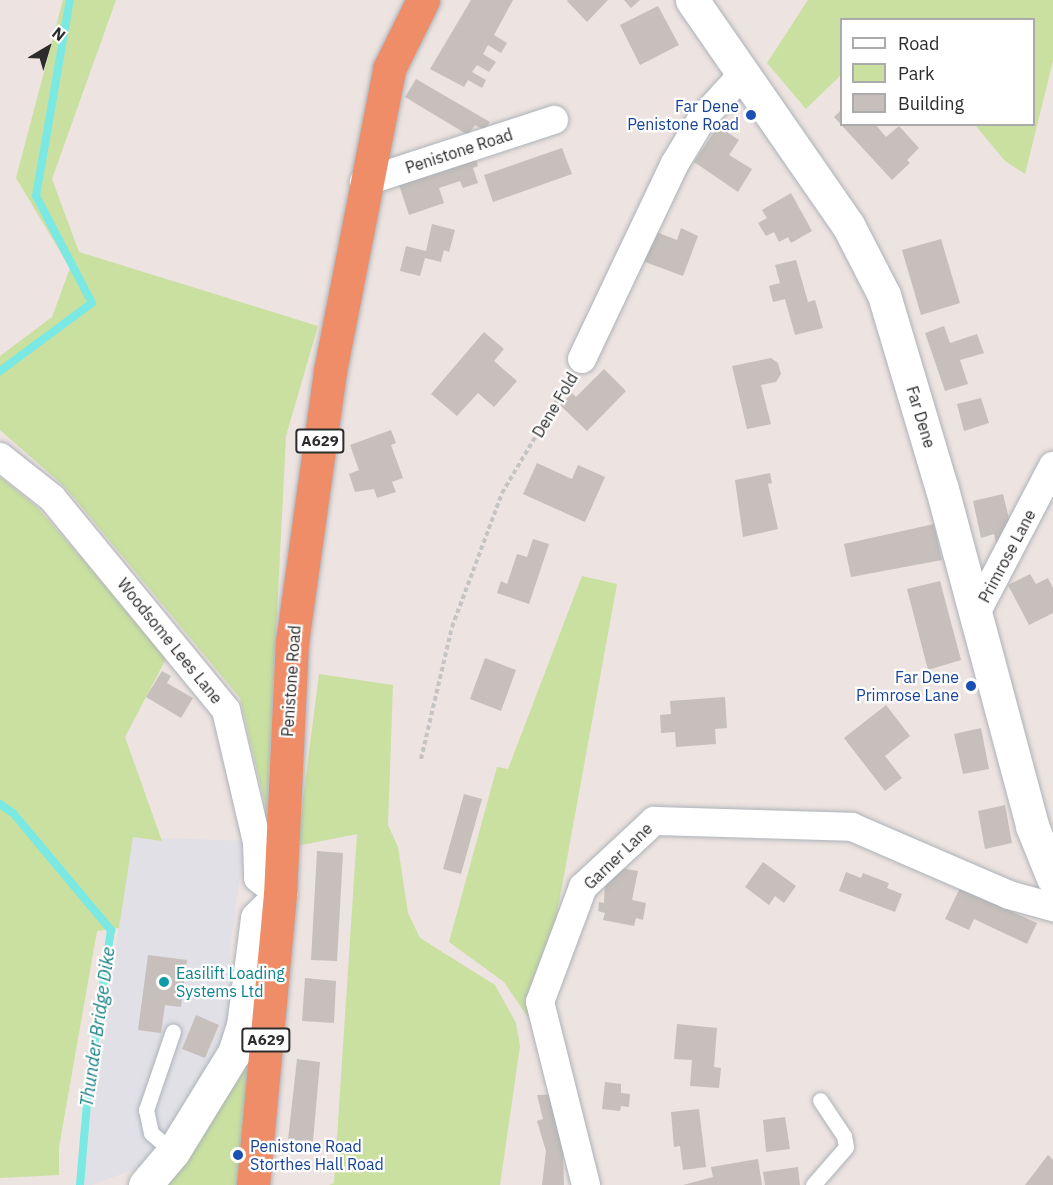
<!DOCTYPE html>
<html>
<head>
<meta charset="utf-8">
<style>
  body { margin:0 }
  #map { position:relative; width:1053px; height:1185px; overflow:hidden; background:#ede3e0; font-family:"IBM Plex Sans",sans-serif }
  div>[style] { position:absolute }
  .industrial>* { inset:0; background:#e0e0e6 }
  .green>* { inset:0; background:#c9e0a0 }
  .stream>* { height:8px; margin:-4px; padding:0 4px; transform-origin:4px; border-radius:4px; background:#7ae8e3 }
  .building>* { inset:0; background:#c6bfbb }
  .path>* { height:4px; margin-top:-2px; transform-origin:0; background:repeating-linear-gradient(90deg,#c4c4c4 0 4.5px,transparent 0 7.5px) }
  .roads { filter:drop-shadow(0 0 2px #acb2b8) drop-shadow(0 0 2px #acb2b8) }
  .service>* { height:15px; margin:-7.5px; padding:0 7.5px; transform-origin:7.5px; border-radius:7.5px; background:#fff }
  .minor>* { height:28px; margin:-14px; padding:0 14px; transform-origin:14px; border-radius:14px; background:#fff }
  .tertiary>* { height:33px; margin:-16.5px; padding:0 16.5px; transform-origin:16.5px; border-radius:16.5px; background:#fff }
  .trunk>* { height:33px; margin:-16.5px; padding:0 16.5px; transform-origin:16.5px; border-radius:16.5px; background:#ee8d67 }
  .dots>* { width:16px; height:16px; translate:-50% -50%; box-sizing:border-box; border:3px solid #fff; border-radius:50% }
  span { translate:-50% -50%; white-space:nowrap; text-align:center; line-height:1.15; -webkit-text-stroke:4.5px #fff; paint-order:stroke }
  .shield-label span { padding:2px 4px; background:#fff; border:2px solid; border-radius:4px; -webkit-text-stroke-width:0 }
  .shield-label { font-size:15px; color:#2c2c2c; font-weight:700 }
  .transit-label { font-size:16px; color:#164399 }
  .right { translate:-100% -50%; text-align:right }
  .left { translate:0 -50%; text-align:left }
  .street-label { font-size:16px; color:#2c2c2c }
  .culture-label { font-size:16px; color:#0d838f }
  .water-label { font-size:18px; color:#157f83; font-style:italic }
  .legend { position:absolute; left:840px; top:18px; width:195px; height:108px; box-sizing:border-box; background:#fff; border:2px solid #ababab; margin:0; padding:8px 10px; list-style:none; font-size:18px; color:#2c2c2c }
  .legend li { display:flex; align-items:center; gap:12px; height:30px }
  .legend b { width:30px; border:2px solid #ababab }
  .north { position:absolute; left:18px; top:18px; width:60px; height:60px; -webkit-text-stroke:4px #fff; paint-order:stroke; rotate:38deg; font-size:16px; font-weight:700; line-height:24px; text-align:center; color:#2c2c2c }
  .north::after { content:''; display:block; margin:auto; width:21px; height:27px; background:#2c2c2c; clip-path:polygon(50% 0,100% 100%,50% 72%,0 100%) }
</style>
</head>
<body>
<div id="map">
  <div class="industrial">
    <i style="clip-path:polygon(133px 837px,245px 841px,230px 948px,230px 1034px,154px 1162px,92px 1185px,78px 1185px)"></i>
  </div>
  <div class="green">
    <i style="clip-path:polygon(63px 0,116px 0,52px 179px,79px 252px,318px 326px,286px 436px,267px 812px,240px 698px,65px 487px,0 430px,0 356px,52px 317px,70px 268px,16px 178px)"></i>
    <i style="clip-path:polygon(808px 0,1053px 0,1053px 61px,1025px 174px,1005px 161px,975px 125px,1034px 124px,1034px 20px,842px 20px,841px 75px,806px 109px,767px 63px)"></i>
    <i style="clip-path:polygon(0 477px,37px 507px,167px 657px,125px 737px,162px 841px,133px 837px,119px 928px,97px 931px,59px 1147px,59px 1175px,0 1178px)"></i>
    <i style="clip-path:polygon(582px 576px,617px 584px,536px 1029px,504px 982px,449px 942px,497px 767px,508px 769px)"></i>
    <i style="clip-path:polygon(319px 674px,393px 685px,388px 825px,398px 847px,408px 913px,420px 938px,495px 985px,516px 1023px,520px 1046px,500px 1185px,329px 1185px,334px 1183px,357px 834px,297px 846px)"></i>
    <i style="clip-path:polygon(254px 1034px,239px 1185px,167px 1185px,247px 1056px)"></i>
  </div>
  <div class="stream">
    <i style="left:0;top:371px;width:114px;rotate:-36.5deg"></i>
    <i style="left:92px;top:303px;width:121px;rotate:-117.6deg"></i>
    <i style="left:36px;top:196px;width:199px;rotate:-80.2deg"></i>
    <i style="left:0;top:804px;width:16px;rotate:35deg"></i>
    <i style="left:13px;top:813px;width:153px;rotate:50.1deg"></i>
    <i style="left:111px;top:930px;width:152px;rotate:98.3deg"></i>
    <i style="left:89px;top:1080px;width:105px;rotate:94.9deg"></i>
  </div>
  <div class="building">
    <i style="clip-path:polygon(471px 0,513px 0,494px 35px,507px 43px,501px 53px,488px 45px,483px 54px,496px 62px,489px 72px,477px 65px,472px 72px,486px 80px,482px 88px,468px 80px,464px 87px,430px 69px)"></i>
    <i style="clip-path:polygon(608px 0,587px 22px,567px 1px,568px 0)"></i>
    <i style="clip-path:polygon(624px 0,640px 0,631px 8px)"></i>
    <i style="clip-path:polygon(658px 6px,679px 45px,640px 65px,620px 25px)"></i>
    <i style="clip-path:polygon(416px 79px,490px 122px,484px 130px,475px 125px,468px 135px,405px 97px)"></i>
    <i style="clip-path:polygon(842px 109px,842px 124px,875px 124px,886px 137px,899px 126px,919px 148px,907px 160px,910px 163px,892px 180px,834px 117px)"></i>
    <i style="clip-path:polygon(718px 126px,739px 140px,729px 155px,752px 169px,738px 192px,694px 162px)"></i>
    <i style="clip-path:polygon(562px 148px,572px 174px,493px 202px,484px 175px)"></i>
    <i style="clip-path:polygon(474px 153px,478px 166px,473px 168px,478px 183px,463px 188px,460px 181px,439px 188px,444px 203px,409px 215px,397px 179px)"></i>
    <i style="clip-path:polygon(791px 193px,812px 231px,791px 243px,788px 237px,779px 242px,774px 232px,766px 236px,758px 223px,767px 218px,762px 210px)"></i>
    <i style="clip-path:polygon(432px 224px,455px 230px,449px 252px,444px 250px,441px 262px,425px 258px,420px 276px,400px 271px,406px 246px,426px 251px)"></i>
    <i style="clip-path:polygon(646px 228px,677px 240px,681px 228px,698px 236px,683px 276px,634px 258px)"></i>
    <i style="clip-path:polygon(941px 239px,960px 303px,921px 315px,902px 250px)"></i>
    <i style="clip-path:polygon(796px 260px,808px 302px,815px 300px,823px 328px,795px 335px,785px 299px,773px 302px,769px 286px,780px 283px,775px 265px)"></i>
    <i style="clip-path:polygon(944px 326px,950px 343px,977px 334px,984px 353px,960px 360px,968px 384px,945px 391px,925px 333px)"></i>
    <i style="clip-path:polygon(484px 332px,504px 349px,494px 361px,517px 381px,494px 407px,478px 393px,457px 416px,431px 394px)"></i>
    <i style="clip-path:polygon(771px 358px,778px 363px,781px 374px,776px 382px,761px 385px,771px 424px,747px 429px,732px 366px)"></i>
    <i style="clip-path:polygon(604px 369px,626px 391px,587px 431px,560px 405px,572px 393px,576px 397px)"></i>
    <i style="clip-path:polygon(981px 398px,989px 423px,964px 431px,957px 404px)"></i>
    <i style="clip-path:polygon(391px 430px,396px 443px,391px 445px,403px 478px,392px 482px,396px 492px,377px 498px,374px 489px,355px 492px,349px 474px,359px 470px,350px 445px)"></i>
    <i style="clip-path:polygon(537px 463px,572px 479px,578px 465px,605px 477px,585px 522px,523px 494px)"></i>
    <i style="clip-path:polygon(770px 473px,772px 483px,768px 484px,778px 529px,743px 537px,735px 480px)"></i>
    <i style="clip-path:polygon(1003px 494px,1011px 527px,999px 554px,994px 534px,981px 538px,973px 501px)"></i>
    <i style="clip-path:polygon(934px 524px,942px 560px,851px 577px,844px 544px)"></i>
    <i style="clip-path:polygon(533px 539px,549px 544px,529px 604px,497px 593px,501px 581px,507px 584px,517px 554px,527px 557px)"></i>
    <i style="clip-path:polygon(1030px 574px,1036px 584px,1048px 578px,1053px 588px,1053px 613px,1029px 625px,1008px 585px)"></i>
    <i style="clip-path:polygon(940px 581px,961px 660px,928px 670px,907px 589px)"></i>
    <i style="clip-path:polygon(485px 658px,516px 670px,501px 711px,470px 699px)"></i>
    <i style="clip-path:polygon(162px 671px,171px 676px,167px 683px,193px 698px,181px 718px,146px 697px)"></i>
    <i style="clip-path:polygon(725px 697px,727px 728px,715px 729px,716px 744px,676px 747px,675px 732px,661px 733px,660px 715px,671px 714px,670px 701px)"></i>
    <i style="clip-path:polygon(886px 705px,910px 736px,885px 756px,902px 778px,885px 791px,844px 738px)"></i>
    <i style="clip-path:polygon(981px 728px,989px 769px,963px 774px,954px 734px)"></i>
    <i style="clip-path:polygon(464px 794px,482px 799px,461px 874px,443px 869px)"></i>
    <i style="clip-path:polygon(1005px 805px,1012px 843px,985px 849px,978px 811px)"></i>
    <i style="clip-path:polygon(317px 851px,343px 853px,337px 961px,311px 960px)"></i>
    <i style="clip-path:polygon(763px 862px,796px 886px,784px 903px,775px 896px,769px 905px,745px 887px)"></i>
    <i style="clip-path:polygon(615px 867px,638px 871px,632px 900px,646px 903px,643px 920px,636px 918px,634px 926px,603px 920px,605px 913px,598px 911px,599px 902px,604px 903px,605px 878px)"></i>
    <i style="clip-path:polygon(846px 872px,861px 878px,863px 873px,889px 883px,887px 888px,902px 894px,895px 912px,839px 891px)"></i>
    <i style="clip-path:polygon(960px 888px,1037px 923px,1027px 944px,974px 919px,969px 930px,945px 919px)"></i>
    <i style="clip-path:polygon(148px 955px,187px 960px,181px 1007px,165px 1005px,161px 1033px,138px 1030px)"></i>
    <i style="clip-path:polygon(305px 978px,336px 981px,334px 1023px,302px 1021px)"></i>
    <i style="clip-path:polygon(196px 1015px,219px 1025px,205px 1058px,182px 1049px)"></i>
    <i style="clip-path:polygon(677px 1024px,717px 1028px,714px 1067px,721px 1068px,719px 1088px,690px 1086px,692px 1060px,674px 1059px)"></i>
    <i style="clip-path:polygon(297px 1059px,320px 1062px,313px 1141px,288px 1140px)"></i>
    <i style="clip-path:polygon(605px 1082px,621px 1084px,621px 1093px,630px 1094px,629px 1107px,621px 1106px,620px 1111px,602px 1109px)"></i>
    <i style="clip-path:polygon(561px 1094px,564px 1185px,542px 1185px,546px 1151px,537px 1121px,543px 1119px,537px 1095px)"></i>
    <i style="clip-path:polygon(699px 1109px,706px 1167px,683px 1170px,680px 1146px,674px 1147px,671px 1112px)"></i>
    <i style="clip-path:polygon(785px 1117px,790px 1149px,766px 1152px,763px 1120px)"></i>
    <i style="clip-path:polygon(1048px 1155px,1053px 1160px,1053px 1185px,1025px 1185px)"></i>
    <i style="clip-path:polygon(758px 1159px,762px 1185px,683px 1185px,713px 1177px,711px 1167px)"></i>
    <i style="clip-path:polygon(798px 1167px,800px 1185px,765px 1185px,763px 1172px)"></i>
  </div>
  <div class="path">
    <i style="left:421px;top:759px;width:136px;rotate:-76.8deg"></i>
    <i style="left:452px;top:627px;width:143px;rotate:-69.5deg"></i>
    <i style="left:502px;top:493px;width:131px;rotate:-59.3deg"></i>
  </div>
  <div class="roads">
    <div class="service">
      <i style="left:173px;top:1152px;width:29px;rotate:-139deg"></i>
      <i style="left:151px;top:1133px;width:24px;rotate:-102deg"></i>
      <i style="left:146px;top:1110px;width:83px;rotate:-71.1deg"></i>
      <i style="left:813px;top:1185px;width:50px;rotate:-49deg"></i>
      <i style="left:846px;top:1147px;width:11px;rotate:-100deg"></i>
      <i style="left:844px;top:1136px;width:43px;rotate:-123.7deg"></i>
    </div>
    <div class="minor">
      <i style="left:364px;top:182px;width:200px;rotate:-18.1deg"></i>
      <i style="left:582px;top:359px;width:215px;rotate:-64.6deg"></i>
      <i style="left:674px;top:165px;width:52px;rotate:-59deg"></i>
      <i style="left:701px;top:120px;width:61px;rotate:-47.7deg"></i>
      <i style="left:0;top:457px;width:66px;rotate:38.3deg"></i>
      <i style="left:52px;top:498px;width:274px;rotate:50.6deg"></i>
      <i style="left:226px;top:710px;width:136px;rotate:76.8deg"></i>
      <i style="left:257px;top:842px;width:36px;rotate:88deg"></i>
      <i style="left:258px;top:878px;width:28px;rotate:38deg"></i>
      <i style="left:976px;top:613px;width:166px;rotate:-62.4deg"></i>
      <i style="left:586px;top:1185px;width:189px;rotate:-104.1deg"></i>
      <i style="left:540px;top:1002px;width:123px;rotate:-69.5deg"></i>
      <i style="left:583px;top:887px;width:97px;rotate:-42.9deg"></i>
      <i style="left:654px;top:821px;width:198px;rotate:1.7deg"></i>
      <i style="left:852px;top:827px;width:171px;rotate:23.4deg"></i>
      <i style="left:1009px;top:895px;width:46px;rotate:15.3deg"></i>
    </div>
    <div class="tertiary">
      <i style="left:692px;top:0;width:274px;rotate:55.3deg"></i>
      <i style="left:848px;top:225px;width:79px;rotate:62.8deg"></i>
      <i style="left:884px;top:295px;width:202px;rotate:73.4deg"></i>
      <i style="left:942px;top:489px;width:349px;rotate:75deg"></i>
      <i style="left:1032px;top:826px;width:56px;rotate:68deg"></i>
      <i style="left:145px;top:1185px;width:43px;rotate:-49.7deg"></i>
      <i style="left:173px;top:1152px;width:116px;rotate:-58.4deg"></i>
      <i style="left:234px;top:1053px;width:28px;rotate:-72deg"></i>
      <i style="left:243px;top:1026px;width:109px;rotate:-82.6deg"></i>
      <i style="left:257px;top:918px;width:33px;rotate:-45deg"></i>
    </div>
    <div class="trunk">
      <i style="left:253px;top:1185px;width:291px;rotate:-84.7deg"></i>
      <i style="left:280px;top:895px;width:253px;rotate:-87.3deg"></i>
      <i style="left:292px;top:642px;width:274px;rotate:-82deg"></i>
      <i style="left:330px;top:371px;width:308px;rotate:-78.9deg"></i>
      <i style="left:389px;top:69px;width:77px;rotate:-63.8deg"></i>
    </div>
  </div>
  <div class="dots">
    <i style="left:751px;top:115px;background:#1a4fb4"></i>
    <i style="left:971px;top:686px;background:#1a4fb4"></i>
    <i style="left:164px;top:982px;background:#0f9aa8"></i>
    <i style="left:238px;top:1155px;background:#1a4fb4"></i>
  </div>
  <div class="shield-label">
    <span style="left:320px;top:441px">A629</span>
    <span style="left:266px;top:1040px">A629</span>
  </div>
  <div class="transit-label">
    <span class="right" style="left:739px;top:115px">Far Dene<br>Penistone Road</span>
    <span class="right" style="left:959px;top:686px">Far Dene<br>Primrose Lane</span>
    <span class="left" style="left:250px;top:1155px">Penistone Road<br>Storthes Hall Road</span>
  </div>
  <div class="street-label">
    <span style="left:459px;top:151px;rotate:-18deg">Penistone Road</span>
    <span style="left:555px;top:405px;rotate:-59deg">Dene Fold</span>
    <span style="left:921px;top:417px;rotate:73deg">Far Dene</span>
    <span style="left:1007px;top:556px;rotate:-62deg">Primrose Lane</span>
    <span style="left:170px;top:641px;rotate:51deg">Woodsome Lees Lane</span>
    <span style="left:291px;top:681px;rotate:-86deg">Penistone Road</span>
    <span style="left:618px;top:856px;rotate:-44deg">Garner Lane</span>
  </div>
  <div class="culture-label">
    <span class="left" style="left:176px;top:982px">Easilift Loading<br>Systems Ltd</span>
  </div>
  <div class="water-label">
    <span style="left:98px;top:1027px;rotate:-82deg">Thunder Bridge Dike</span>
  </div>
  <ul class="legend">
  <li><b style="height:8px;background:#fff"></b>Road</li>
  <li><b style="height:16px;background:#c9e0a0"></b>Park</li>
  <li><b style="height:16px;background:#c6bfbb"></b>Building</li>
  </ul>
  <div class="north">N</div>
</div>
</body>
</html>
